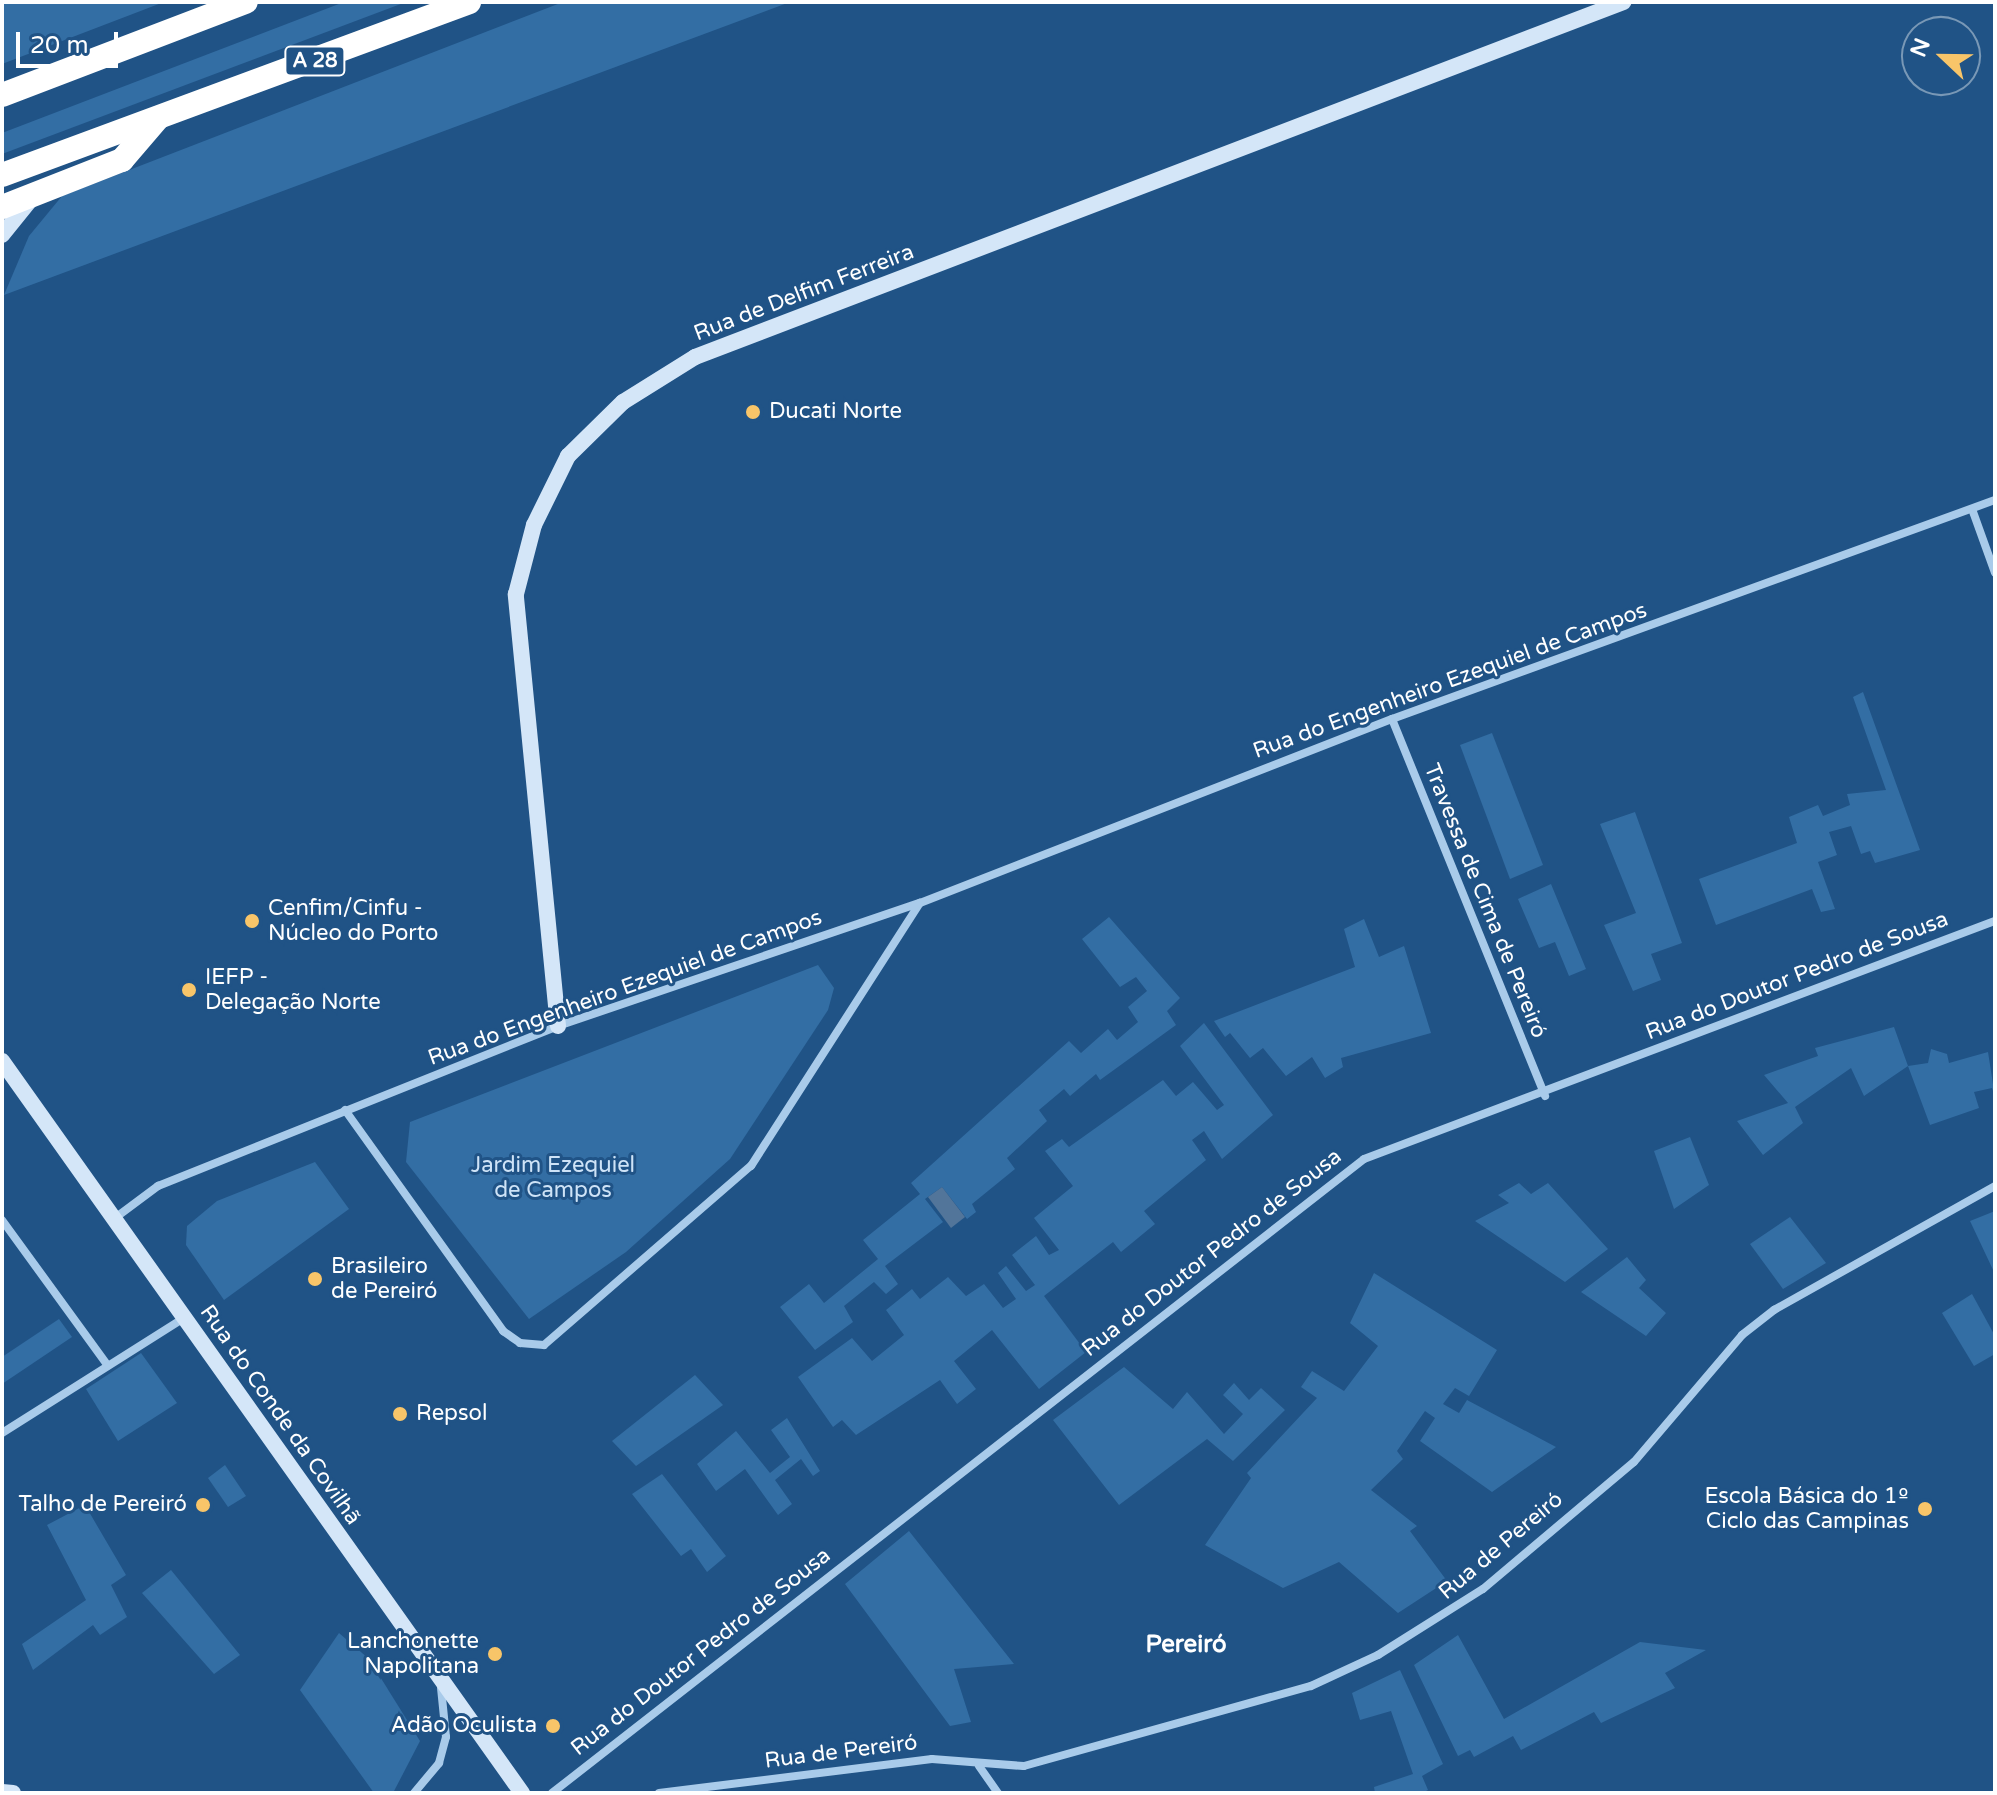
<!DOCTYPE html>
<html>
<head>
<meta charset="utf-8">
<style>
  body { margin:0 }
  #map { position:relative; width:1997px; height:1795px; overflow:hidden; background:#205386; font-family:"Varela Round",sans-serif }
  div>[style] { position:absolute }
  .green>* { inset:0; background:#336ea4 }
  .water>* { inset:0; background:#52759a }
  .street>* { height:8px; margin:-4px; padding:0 4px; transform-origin:4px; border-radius:4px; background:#a9cbea }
  .secondary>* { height:16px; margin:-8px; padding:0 8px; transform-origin:8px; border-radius:8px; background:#d4e6f8 }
  .highway>* { height:24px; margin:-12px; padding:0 12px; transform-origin:12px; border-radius:12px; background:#fff }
  .dots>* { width:22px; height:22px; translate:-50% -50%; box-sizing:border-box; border:4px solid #205386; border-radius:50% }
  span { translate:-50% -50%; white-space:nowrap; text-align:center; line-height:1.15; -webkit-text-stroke:6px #205386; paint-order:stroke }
  .shield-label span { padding:2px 6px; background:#205386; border:2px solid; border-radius:6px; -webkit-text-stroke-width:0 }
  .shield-label { font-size:20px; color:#fff; font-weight:700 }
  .street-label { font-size:22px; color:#fff }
  .poi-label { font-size:22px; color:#fff }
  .left { translate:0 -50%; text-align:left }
  .right { translate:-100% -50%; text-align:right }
  .park-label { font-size:22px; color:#cee3f7 }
  .neighbourhood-label { font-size:24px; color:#fff; font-weight:700 }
  .frame { position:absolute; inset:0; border:4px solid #fff; pointer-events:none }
  .north { position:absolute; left:1901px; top:16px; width:80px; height:80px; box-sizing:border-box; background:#205386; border:2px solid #7998b6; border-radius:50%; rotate:292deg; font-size:22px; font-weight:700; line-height:32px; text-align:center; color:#fff }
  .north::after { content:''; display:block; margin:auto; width:28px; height:36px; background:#f8c569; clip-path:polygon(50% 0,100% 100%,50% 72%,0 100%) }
  .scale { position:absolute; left:16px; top:32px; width:102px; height:36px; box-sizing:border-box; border:4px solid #fff; border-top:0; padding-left:10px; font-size:24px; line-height:28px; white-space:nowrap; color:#fff; -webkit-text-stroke:6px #205386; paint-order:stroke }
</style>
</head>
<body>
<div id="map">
  <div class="green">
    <i style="clip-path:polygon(2px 2px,164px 2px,2px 64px)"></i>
    <i style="clip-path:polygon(344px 2px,406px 2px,2px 154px,2px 133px)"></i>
    <i style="clip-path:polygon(563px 2px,790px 2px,4px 295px,29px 236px,62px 196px)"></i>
    <i style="clip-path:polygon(1863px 692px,1920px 850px,1875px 863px,1870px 851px,1861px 854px,1851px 826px,1829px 832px,1837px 855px,1818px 862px,1835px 909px,1821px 912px,1812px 889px,1716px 925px,1699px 879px,1797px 843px,1789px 817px,1818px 805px,1823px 816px,1850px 805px,1847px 794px,1886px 790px,1853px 697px)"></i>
    <i style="clip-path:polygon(1492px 733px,1543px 865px,1510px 879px,1460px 745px)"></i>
    <i style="clip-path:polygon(1635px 812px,1682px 943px,1651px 954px,1661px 980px,1633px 991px,1604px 925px,1636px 913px,1600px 824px)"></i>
    <i style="clip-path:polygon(1551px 884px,1586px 969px,1569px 976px,1555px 942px,1539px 948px,1518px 899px)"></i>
    <i style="clip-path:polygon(1109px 917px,1180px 998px,1167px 1011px,1176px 1025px,1100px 1080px,1096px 1074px,1070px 1096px,1064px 1089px,1039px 1110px,1047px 1121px,1007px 1158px,1015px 1169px,972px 1204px,976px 1212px,967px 1219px,942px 1187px,925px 1199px,943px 1222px,885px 1266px,898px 1284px,886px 1294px,874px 1282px,844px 1306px,853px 1322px,815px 1350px,780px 1307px,809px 1284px,824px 1303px,878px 1259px,863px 1240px,920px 1194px,911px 1183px,1069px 1041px,1081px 1053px,1108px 1029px,1117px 1040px,1138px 1022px,1128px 1007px,1147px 991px,1136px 977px,1120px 987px,1082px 939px)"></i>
    <i style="clip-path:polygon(1364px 919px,1379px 957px,1404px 946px,1431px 1033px,1341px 1058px,1343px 1067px,1325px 1078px,1312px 1057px,1286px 1076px,1263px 1048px,1250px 1058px,1230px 1033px,1225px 1037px,1214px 1021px,1355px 967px,1344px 929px)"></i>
    <i style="clip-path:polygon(818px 965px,834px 988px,828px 1010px,730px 1159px,626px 1252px,529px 1319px,406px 1162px,410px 1122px)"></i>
    <i style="clip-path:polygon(1204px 1023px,1273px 1115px,1222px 1159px,1204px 1131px,1192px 1140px,1206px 1160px,1144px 1211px,1155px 1224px,1121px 1252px,1113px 1242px,1044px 1296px,1086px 1352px,1039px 1389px,992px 1330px,954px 1361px,976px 1389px,957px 1404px,940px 1380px,856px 1435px,842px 1420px,833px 1427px,798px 1377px,852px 1338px,872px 1361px,904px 1335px,886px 1310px,912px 1289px,920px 1299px,948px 1277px,966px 1296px,984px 1284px,1003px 1308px,1016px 1299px,998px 1273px,1006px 1266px,1026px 1291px,1035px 1285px,1012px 1255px,1036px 1236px,1049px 1255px,1059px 1250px,1034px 1218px,1073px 1186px,1045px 1151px,1062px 1139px,1069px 1147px,1163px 1080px,1176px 1096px,1193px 1082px,1217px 1110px,1224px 1105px,1180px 1046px)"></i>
    <i style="clip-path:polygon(1894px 1027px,1908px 1066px,1928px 1063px,1931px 1049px,1947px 1054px,1949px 1063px,1988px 1052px,1995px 1097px,1992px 1088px,1974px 1092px,1979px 1108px,1930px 1125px,1908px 1066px,1864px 1096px,1851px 1068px,1795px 1107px,1803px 1123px,1763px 1155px,1737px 1121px,1788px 1103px,1764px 1075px,1818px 1056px,1815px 1048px)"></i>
    <i style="clip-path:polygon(1690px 1137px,1709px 1185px,1674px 1209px,1654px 1151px)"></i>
    <i style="clip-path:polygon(315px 1162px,349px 1209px,224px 1300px,186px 1245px,187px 1226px,217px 1201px)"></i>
    <i style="clip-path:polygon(1519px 1183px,1531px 1194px,1548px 1183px,1608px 1249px,1565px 1282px,1475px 1221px,1509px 1203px,1498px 1195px)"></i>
    <i style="clip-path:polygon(1995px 1211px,1995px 1274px,1970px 1221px)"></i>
    <i style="clip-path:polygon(1790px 1217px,1826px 1263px,1783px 1289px,1750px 1244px)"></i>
    <i style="clip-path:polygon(1627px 1257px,1646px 1280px,1639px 1288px,1666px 1313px,1646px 1336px,1581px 1292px)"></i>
    <i style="clip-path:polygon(1374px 1273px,1497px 1350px,1469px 1396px,1455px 1388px,1443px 1404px,1459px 1413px,1467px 1400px,1556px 1447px,1492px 1492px,1420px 1441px,1435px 1418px,1425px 1411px,1397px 1451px,1403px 1459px,1371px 1490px,1417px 1526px,1410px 1531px,1447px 1581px,1398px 1613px,1339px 1562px,1283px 1588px,1205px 1545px,1251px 1478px,1247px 1473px,1317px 1398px,1301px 1387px,1312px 1371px,1344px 1391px,1378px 1346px,1350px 1323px)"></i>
    <i style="clip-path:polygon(1972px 1294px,1995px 1336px,1995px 1354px,1974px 1366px,1942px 1313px)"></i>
    <i style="clip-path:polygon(59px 1319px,72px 1337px,2px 1384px,2px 1357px)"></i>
    <i style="clip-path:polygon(141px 1353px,177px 1403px,118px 1441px,86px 1389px)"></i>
    <i style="clip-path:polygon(1124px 1367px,1173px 1409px,1187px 1392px,1224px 1434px,1243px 1414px,1223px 1395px,1234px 1383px,1249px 1400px,1261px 1388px,1285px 1410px,1233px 1461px,1207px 1439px,1119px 1505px,1053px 1420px)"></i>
    <i style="clip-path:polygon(695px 1375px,723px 1405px,636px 1466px,612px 1441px)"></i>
    <i style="clip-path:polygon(787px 1418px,820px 1471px,813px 1476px,801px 1459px,775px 1480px,792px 1504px,778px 1515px,745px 1469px,716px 1491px,697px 1464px,736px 1431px,770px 1473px,790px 1457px,771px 1430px)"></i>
    <i style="clip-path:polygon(225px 1465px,246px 1496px,228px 1507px,208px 1478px)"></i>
    <i style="clip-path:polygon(662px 1474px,726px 1556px,707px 1572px,691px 1549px,681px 1556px,632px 1494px)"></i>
    <i style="clip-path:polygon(85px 1505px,126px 1575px,111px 1585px,127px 1617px,100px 1635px,93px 1625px,33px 1670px,22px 1644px,86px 1600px,47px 1525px)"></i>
    <i style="clip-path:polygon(909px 1531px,1014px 1664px,954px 1669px,971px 1722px,950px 1726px,845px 1584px)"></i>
    <i style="clip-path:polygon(171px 1570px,240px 1655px,214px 1674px,142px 1593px)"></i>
    <i style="clip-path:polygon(339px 1633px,369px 1659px,420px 1741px,393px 1793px,374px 1793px,300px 1690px)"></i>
    <i style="clip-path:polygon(1458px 1635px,1504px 1719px,1640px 1642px,1706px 1650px,1665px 1673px,1675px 1688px,1601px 1723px,1594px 1712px,1521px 1750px,1513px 1736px,1474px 1757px,1470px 1750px,1458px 1756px,1414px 1665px)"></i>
    <i style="clip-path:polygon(1400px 1670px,1443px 1764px,1422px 1776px,1428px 1790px,1422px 1793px,1375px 1793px,1374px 1787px,1413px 1774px,1391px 1711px,1360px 1720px,1352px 1693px)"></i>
  </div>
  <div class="water">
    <i style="clip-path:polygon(942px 1187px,965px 1217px,951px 1228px,928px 1197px)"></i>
  </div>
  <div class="street">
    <i style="left:1972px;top:509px;width:68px;rotate:70.2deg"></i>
    <i style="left:1392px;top:719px;width:407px;rotate:67.9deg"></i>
    <i style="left:345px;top:1110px;width:272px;rotate:54.4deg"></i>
    <i style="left:503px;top:1331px;width:21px;rotate:35deg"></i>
    <i style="left:520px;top:1343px;width:24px;rotate:5deg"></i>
    <i style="left:544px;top:1345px;width:274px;rotate:-40.9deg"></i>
    <i style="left:751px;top:1166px;width:313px;rotate:-57.3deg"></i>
    <i style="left:115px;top:1218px;width:54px;rotate:-36.7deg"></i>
    <i style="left:158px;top:1186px;width:431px;rotate:-21.8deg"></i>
    <i style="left:558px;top:1026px;width:382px;rotate:-18.8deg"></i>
    <i style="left:920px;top:903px;width:507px;rotate:-21.3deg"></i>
    <i style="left:1392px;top:719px;width:642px;rotate:-19.96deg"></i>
    <i style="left:2px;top:1220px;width:180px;rotate:54deg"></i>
    <i style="left:2px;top:1433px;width:215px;rotate:-32.3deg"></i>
    <i style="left:979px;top:1766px;width:33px;rotate:55deg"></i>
    <i style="left:414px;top:1793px;width:39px;rotate:-50deg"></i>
    <i style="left:439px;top:1763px;width:27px;rotate:-75deg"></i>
    <i style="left:446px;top:1737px;width:49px;rotate:-95.8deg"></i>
    <i style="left:552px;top:1793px;width:1030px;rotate:-37.98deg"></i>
    <i style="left:1364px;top:1159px;width:674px;rotate:-20.67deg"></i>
    <i style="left:659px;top:1793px;width:275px;rotate:-7.1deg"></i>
    <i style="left:932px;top:1759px;width:92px;rotate:4.4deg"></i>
    <i style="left:1024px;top:1766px;width:298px;rotate:-15.6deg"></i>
    <i style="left:1311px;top:1686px;width:74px;rotate:-24.8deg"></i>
    <i style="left:1378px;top:1655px;width:124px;rotate:-32.2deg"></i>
    <i style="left:1483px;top:1589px;width:197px;rotate:-40.1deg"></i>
    <i style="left:1634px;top:1462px;width:167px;rotate:-49.6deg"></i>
    <i style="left:1742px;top:1335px;width:41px;rotate:-38deg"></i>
    <i style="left:1774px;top:1310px;width:253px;rotate:-29.3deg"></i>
  </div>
  <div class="secondary">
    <i style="left:2px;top:235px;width:46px;rotate:-51.1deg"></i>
    <i style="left:558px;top:1026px;width:434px;rotate:-95.6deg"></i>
    <i style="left:516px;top:594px;width:71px;rotate:-75.4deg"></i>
    <i style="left:534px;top:525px;width:77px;rotate:-63.8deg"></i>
    <i style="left:568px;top:456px;width:77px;rotate:-44.5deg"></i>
    <i style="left:623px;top:402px;width:85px;rotate:-32deg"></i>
    <i style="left:695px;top:357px;width:994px;rotate:-20.93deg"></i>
    <i style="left:2px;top:1061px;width:898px;rotate:54.61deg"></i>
    <i style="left:2px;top:1792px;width:11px;rotate:5deg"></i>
  </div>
  <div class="highway">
    <i style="left:2px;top:95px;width:261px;rotate:-20.9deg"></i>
    <i style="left:2px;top:175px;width:498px;rotate:-20.3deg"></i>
    <i style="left:2px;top:207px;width:129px;rotate:-21.4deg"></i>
    <i style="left:122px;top:160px;width:55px;rotate:-49.4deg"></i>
  </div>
  <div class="dots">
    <i style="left:753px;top:412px;background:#f8c569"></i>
    <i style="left:252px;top:921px;background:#f8c569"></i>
    <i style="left:189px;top:990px;background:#f8c569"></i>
    <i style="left:315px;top:1279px;background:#f8c569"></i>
    <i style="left:400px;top:1414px;background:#f8c569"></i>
    <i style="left:203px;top:1505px;background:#f8c569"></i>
    <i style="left:1925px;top:1509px;background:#f8c569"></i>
    <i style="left:495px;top:1654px;background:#f8c569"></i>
    <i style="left:553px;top:1726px;background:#f8c569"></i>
  </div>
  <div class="shield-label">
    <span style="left:315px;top:61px">A 28</span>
  </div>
  <div class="street-label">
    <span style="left:804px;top:293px;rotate:-21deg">Rua de Delfim Ferreira</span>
    <span style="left:1450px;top:681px;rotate:-20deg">Rua do Engenheiro Ezequiel de Campos</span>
    <span style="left:1485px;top:901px;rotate:68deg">Travessa de Cima de Pereiró</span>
    <span style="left:1797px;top:976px;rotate:-21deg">Rua do Doutor Pedro de Sousa</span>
    <span style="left:625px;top:988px;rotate:-20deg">Rua do Engenheiro Ezequiel de Campos</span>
    <span style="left:1212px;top:1253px;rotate:-38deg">Rua do Doutor Pedro de Sousa</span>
    <span style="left:280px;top:1415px;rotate:55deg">Rua do Conde da Covilhã</span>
    <span style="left:1501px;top:1546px;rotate:-40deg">Rua de Pereiró</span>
    <span style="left:701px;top:1652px;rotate:-38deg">Rua do Doutor Pedro de Sousa</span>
    <span style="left:841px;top:1752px;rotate:-7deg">Rua de Pereiró</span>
  </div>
  <div class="poi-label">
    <span class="left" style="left:769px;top:412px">Ducati Norte</span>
    <span class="left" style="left:268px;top:921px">Cenfim/Cinfu -<br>Núcleo do Porto</span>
    <span class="left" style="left:205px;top:990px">IEFP -<br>Delegação Norte</span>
    <span class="left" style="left:331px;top:1279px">Brasileiro<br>de Pereiró</span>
    <span class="left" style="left:416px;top:1414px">Repsol</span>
    <span class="right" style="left:1909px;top:1509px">Escola Básica do 1º<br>Ciclo das Campinas</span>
    <span class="right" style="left:187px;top:1505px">Talho de Pereiró</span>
    <span class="right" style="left:479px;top:1654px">Lanchonette<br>Napolitana</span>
    <span class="right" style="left:537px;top:1726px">Adão Oculista</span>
  </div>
  <div class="park-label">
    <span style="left:553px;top:1178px">Jardim Ezequiel<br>de Campos</span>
  </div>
  <div class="neighbourhood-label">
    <span style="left:1186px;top:1645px">Pereiró</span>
  </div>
  <div class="frame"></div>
  <div class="north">N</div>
  <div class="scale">20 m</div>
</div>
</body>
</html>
